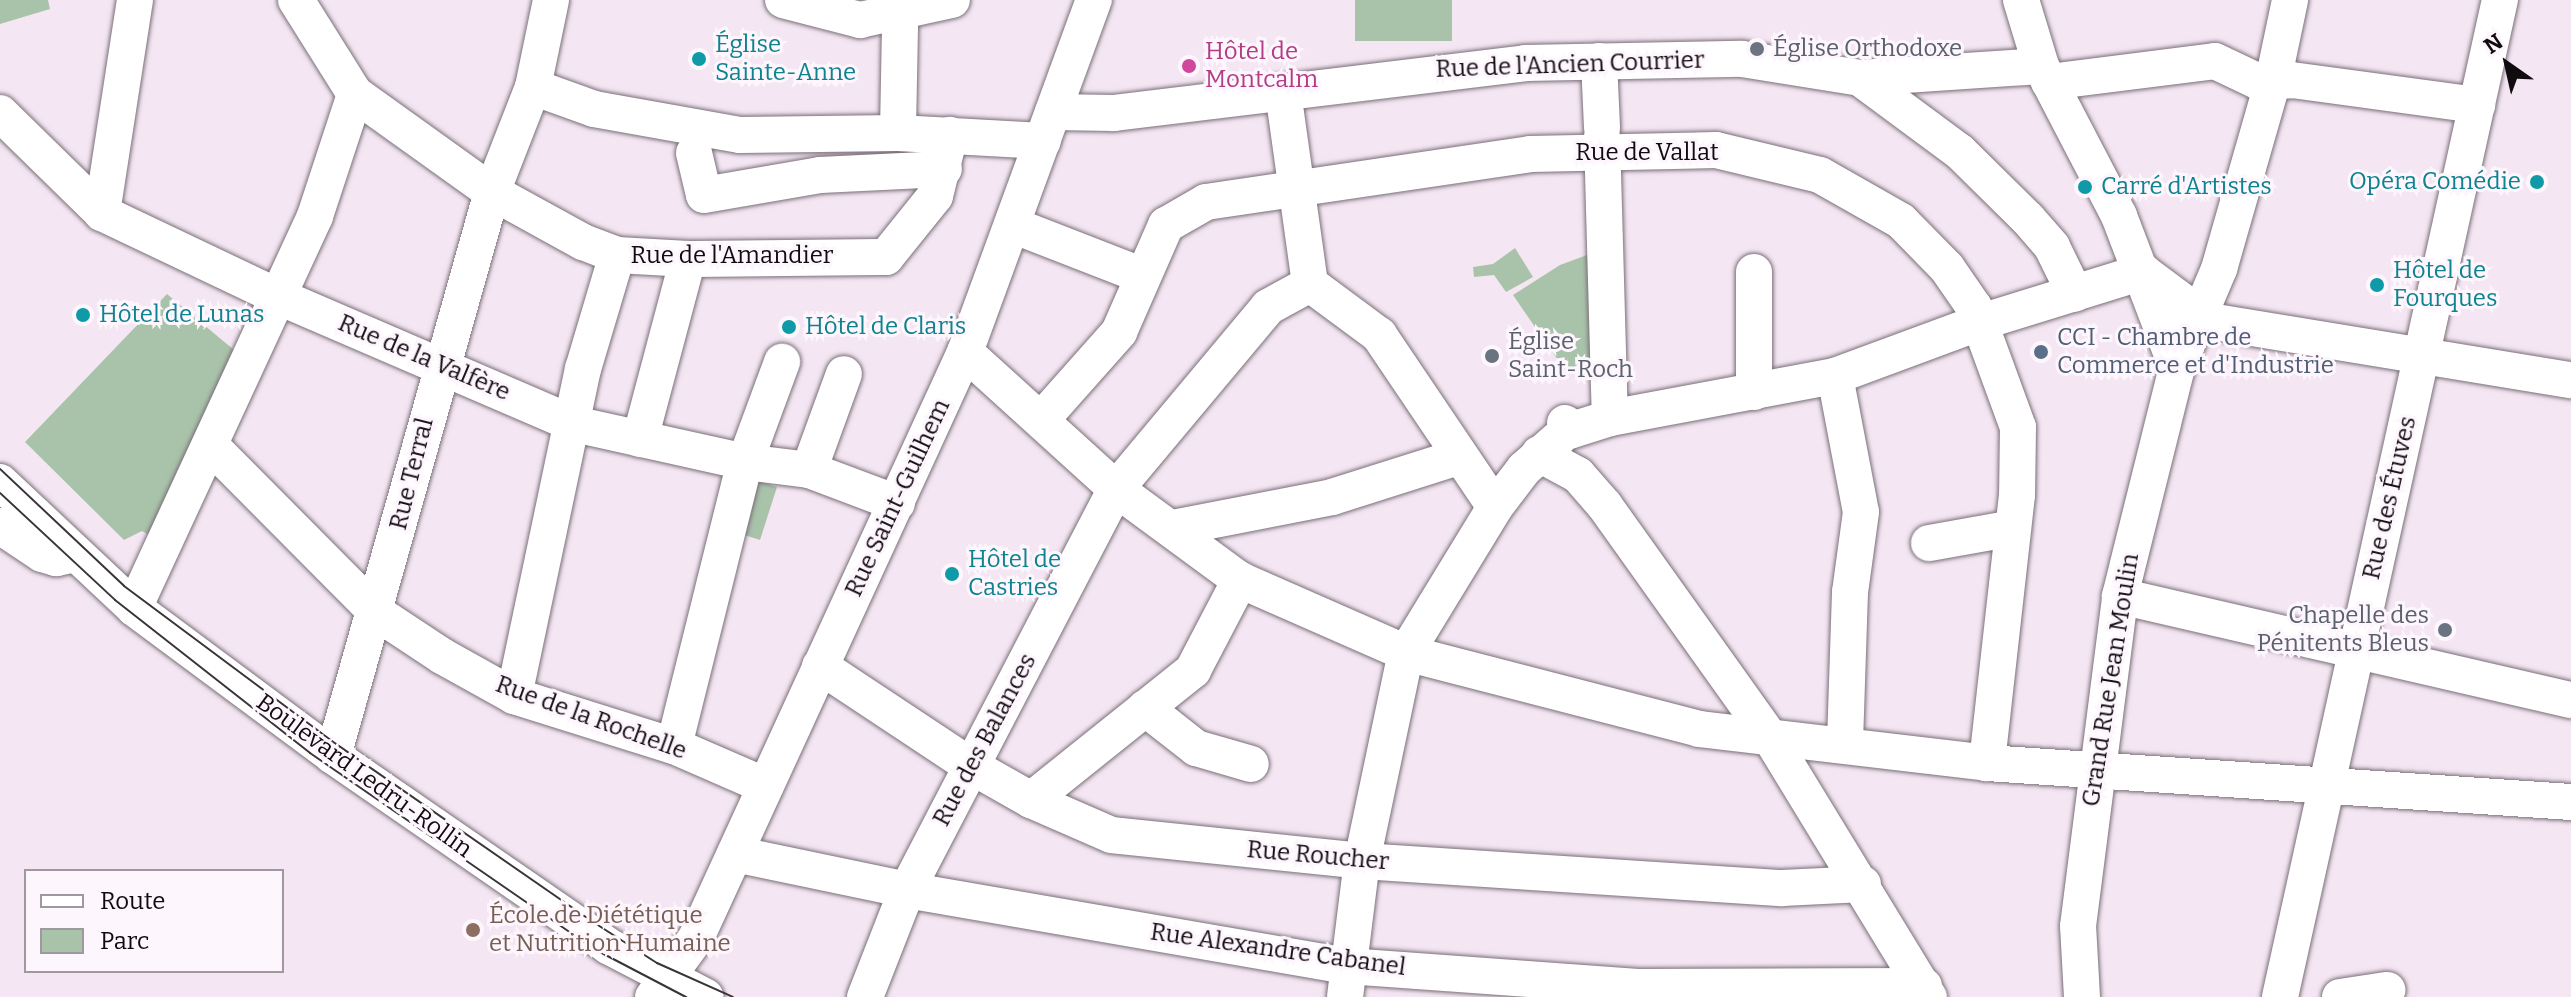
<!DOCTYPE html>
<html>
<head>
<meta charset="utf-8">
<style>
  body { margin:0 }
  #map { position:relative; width:2571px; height:997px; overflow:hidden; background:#f4e7f3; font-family:Bitter,serif }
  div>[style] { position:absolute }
  .green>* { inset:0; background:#a9c3aa }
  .roads { filter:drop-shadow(0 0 2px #7a6f79) drop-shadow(0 0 2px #7a6f79) }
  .minor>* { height:36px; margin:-18px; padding:0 18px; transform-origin:18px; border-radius:18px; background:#fff }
  .tram>* { height:2px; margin:-1px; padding:0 1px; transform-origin:1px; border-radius:1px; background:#3a3439 }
  .dots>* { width:22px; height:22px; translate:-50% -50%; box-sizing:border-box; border:4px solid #fef6fd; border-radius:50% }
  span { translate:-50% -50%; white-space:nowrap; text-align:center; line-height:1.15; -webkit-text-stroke:6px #fef6fd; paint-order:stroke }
  .culture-label { font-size:24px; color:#0d838f }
  .left { translate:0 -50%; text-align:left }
  .right { translate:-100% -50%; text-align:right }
  .worship-label { font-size:24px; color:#5b616d }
  .hotel-label { font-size:24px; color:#b23c85 }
  .street-label { font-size:24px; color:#100b0f }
  .service-label { font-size:24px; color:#4e5e75 }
  .education-label { font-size:24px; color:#785e54 }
  .legend { position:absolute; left:24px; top:869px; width:260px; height:104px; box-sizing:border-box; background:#fef6fd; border:2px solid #9f989e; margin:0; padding:10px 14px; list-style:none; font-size:24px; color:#100b0f }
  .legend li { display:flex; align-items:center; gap:16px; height:40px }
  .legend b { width:40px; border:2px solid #9f989e }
  .north { position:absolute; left:2467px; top:24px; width:80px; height:80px; -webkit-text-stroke:6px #fef6fd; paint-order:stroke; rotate:326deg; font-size:22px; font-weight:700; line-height:32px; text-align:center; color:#100b0f }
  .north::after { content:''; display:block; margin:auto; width:28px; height:36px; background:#100b0f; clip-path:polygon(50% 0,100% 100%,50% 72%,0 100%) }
</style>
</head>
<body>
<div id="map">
  <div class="green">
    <i style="clip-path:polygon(0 0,48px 0,50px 9px,0 24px)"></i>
    <i style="clip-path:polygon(1355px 0,1452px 0,1452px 41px,1355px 41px)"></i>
    <i style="clip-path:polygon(1515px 248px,1533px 277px,1506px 292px,1494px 275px,1474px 277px,1473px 267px,1493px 264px)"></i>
    <i style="clip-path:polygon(1603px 249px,1608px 346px,1566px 372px,1513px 295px,1560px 265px)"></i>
    <i style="clip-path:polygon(167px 294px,240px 355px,152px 537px,142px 531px,124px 540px,25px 442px)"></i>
    <i style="clip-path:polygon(756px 480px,777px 487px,760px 540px,738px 533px)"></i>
  </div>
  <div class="roads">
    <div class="minor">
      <i style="left:296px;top:0;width:111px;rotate:57.9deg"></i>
      <i style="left:355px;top:94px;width:168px;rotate:35.6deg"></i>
      <i style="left:492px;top:192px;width:104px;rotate:28.8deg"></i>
      <i style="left:583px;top:242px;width:36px;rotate:21deg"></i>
      <i style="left:617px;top:255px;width:71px;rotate:3.2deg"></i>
      <i style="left:688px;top:259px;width:198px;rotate:-0.6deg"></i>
      <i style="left:886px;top:257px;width:78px;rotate:-51.2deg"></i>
      <i style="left:935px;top:196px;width:63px;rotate:-76.2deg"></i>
      <i style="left:783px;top:0;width:80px;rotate:14.6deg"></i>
      <i style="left:860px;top:20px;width:94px;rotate:-12.3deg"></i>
      <i style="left:890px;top:0;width:29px;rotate:70deg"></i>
      <i style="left:900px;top:27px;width:106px;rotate:91.1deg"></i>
      <i style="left:2021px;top:0;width:69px;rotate:73.1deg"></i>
      <i style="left:2041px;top:66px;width:169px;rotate:62.5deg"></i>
      <i style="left:2119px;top:216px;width:163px;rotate:69.1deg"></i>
      <i style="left:1599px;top:61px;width:67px;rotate:87.4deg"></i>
      <i style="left:1860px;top:78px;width:124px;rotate:36.5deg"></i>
      <i style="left:1960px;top:152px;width:95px;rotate:44.6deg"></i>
      <i style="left:2028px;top:219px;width:37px;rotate:49deg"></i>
      <i style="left:2052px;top:247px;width:52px;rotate:63.9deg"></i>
      <i style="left:2049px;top:82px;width:167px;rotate:-7.2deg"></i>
      <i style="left:2215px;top:61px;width:49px;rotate:25.5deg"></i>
      <i style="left:2259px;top:82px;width:33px;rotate:-3deg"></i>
      <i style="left:2292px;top:80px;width:187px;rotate:7.7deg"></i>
      <i style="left:533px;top:87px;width:65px;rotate:19.8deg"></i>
      <i style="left:594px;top:109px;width:148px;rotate:10.1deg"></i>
      <i style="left:740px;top:135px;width:158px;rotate:-0.7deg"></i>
      <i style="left:898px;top:133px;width:145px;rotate:3.2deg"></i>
      <i style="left:1053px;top:112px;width:61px;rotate:0.9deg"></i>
      <i style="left:1114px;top:113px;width:414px;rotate:-6.9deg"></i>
      <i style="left:1525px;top:63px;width:217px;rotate:-1.1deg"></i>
      <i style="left:1742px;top:59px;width:120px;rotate:9.1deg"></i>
      <i style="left:1860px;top:78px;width:181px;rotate:-3.8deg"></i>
      <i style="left:0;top:113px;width:143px;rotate:44.4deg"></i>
      <i style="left:102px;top:213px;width:194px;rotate:25.4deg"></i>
      <i style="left:277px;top:296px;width:323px;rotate:23.3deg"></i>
      <i style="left:574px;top:424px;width:175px;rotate:12.5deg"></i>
      <i style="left:745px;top:462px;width:64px;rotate:7.1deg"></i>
      <i style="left:809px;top:470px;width:94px;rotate:20.6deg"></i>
      <i style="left:1602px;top:137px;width:281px;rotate:88.4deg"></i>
      <i style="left:694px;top:153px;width:43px;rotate:76.6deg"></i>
      <i style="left:704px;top:195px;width:118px;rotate:-9.8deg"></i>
      <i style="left:820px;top:175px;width:124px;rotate:-2.8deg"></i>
      <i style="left:102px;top:213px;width:216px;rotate:-81.2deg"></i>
      <i style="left:1015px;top:226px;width:135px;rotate:21.3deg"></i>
      <i style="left:1310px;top:284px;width:86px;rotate:36.5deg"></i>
      <i style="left:1379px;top:335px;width:207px;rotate:56deg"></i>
      <i style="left:965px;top:352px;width:204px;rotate:42.2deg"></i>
      <i style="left:1116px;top:489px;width:154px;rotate:36.3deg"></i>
      <i style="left:1240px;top:580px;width:181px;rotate:23.7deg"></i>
      <i style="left:1406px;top:653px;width:303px;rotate:14.5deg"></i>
      <i style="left:1699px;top:729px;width:290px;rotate:6.7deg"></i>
      <i style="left:1987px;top:763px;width:585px;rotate:3.82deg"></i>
      <i style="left:1835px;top:376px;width:138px;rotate:79.2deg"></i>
      <i style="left:1861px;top:512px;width:81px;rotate:97.8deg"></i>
      <i style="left:1850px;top:592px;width:152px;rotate:91.9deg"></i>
      <i style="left:1754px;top:392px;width:120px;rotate:-90deg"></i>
      <i style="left:1041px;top:420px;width:118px;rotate:-48.4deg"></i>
      <i style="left:1119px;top:332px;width:117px;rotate:-66.3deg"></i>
      <i style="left:1166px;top:225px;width:46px;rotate:-29.9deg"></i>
      <i style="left:1206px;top:202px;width:328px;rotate:-8.4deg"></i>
      <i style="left:1530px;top:154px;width:186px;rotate:-1.2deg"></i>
      <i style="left:1716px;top:150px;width:107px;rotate:13.5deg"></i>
      <i style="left:1820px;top:175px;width:93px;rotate:29.6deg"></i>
      <i style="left:1901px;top:221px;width:66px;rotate:45.6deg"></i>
      <i style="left:1947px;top:268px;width:47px;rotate:55.3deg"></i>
      <i style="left:1974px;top:307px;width:128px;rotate:69.9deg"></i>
      <i style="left:2018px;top:427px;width:68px;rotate:90.8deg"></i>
      <i style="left:2017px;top:495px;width:270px;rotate:96.4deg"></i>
      <i style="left:1565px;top:423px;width:9px;rotate:63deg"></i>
      <i style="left:1569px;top:431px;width:43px;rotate:-17.6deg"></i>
      <i style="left:1610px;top:418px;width:229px;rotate:-10.6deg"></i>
      <i style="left:1835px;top:376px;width:156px;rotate:-20.3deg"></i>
      <i style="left:1981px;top:322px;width:170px;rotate:-17.2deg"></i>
      <i style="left:2143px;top:272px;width:82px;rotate:36.6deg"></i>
      <i style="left:2209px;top:321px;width:367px;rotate:9.3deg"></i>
      <i style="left:640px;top:439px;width:186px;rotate:-75.1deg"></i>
      <i style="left:211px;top:446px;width:235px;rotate:45.2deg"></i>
      <i style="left:377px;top:613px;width:78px;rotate:33.5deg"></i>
      <i style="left:442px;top:656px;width:82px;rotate:29.1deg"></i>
      <i style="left:514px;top:696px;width:168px;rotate:17.4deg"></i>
      <i style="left:674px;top:746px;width:100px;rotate:23.5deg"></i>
      <i style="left:1539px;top:454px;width:44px;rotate:28.3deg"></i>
      <i style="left:1578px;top:475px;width:41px;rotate:48.9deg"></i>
      <i style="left:1605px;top:506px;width:284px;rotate:54.5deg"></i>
      <i style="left:1770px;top:737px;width:305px;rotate:58.6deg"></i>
      <i style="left:809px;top:470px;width:102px;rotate:-70deg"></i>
      <i style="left:0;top:482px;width:184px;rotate:43.2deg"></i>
      <i style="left:134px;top:608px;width:248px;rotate:36.6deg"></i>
      <i style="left:333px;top:756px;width:334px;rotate:34.6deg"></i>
      <i style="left:608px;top:946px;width:110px;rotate:27.5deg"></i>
      <i style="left:0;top:526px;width:50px;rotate:33.7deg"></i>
      <i style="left:42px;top:554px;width:15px;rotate:16deg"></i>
      <i style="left:56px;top:558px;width:15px;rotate:-11deg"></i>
      <i style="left:1173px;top:528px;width:162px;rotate:-11deg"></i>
      <i style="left:1332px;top:497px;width:132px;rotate:-17.6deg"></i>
      <i style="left:1929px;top:543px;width:85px;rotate:-10.1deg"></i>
      <i style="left:2120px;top:596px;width:463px;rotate:13deg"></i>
      <i style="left:134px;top:608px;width:432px;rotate:-65.2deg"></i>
      <i style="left:315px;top:216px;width:128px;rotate:-71.8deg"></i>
      <i style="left:820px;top:666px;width:181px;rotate:33.5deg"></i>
      <i style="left:971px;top:766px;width:69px;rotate:29.5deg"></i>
      <i style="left:1031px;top:800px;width:87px;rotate:23.6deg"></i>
      <i style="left:1111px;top:835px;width:252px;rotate:5.9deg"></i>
      <i style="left:1362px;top:861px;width:421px;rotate:3.7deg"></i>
      <i style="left:1782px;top:888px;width:81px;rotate:-2.8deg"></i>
      <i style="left:514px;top:696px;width:334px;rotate:-78.1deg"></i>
      <i style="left:583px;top:369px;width:119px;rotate:-73.4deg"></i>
      <i style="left:1145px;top:708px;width:65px;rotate:38.1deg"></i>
      <i style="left:1196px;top:748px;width:57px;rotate:16.2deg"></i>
      <i style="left:674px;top:746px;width:293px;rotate:-76deg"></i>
      <i style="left:745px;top:462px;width:107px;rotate:-69.7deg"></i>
      <i style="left:333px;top:756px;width:586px;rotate:-74.26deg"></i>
      <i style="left:492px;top:192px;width:113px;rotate:-68.7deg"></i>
      <i style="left:533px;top:87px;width:89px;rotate:-78.3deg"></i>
      <i style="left:1031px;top:800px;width:208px;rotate:-38.7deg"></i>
      <i style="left:1193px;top:670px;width:102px;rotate:-62.4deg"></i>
      <i style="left:735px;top:854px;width:176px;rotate:11.8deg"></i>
      <i style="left:907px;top:890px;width:447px;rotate:9.8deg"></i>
      <i style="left:1347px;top:966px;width:295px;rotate:4.1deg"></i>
      <i style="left:1641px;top:987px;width:283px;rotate:-0.2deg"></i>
      <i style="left:653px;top:997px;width:73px;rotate:-53.9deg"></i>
      <i style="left:696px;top:938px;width:645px;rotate:-65.34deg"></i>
      <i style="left:965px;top:352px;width:375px;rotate:-69.9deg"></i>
      <i style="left:865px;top:997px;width:115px;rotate:-68.6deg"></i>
      <i style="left:907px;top:890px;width:452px;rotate:-62.5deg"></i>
      <i style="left:1116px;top:489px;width:237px;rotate:-50.1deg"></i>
      <i style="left:1268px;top:307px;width:48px;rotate:-28.7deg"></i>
      <i style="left:1310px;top:284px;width:194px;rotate:-98deg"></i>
      <i style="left:1345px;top:997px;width:137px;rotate:-82.9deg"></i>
      <i style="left:1362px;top:861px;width:213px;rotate:-78.1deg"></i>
      <i style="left:1406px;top:653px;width:171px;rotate:-58.6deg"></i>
      <i style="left:1495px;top:507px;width:48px;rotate:-52.7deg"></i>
      <i style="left:1524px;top:469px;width:45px;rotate:-41.4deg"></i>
      <i style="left:2082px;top:997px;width:71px;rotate:-93.2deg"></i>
      <i style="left:2078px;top:926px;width:333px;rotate:-82.7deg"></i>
      <i style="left:2120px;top:596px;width:235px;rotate:-76deg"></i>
      <i style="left:2177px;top:368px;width:108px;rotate:-67deg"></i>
      <i style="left:2219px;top:269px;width:196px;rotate:-74deg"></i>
      <i style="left:2273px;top:81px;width:83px;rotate:-78.1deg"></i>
      <i style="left:2280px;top:997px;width:1021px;rotate:-77.56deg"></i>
      <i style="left:2340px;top:997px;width:48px;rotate:-8.5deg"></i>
    </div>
  </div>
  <div class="tram">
    <i style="left:0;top:469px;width:170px;rotate:43.3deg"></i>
    <i style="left:124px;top:586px;width:264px;rotate:36.7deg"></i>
    <i style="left:336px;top:744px;width:309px;rotate:34.7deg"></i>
    <i style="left:590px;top:920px;width:80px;rotate:32.7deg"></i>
    <i style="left:657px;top:963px;width:83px;rotate:24.1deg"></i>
    <i style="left:0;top:493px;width:157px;rotate:42.9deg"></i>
    <i style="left:115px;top:600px;width:248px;rotate:38.1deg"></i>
    <i style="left:310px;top:753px;width:347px;rotate:34.6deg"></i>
    <i style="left:596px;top:950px;width:102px;rotate:27.6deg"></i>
  </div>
  <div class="dots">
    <i style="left:1757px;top:49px;background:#6b7280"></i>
    <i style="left:699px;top:59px;background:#0f9aa8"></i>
    <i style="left:1189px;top:66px;background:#d1479c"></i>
    <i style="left:2537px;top:182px;background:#0f9aa8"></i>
    <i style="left:2085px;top:187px;background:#0f9aa8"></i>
    <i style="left:2377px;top:285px;background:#0f9aa8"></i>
    <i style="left:83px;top:315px;background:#0f9aa8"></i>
    <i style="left:789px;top:327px;background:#0f9aa8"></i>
    <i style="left:2041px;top:352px;background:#5c6f8a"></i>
    <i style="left:1492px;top:356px;background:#6b7280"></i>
    <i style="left:952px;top:574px;background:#0f9aa8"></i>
    <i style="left:2445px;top:630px;background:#6b7280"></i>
    <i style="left:473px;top:930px;background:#8d6e63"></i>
  </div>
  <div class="culture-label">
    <span class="left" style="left:715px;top:59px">Église<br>Sainte-Anne</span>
    <span class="right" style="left:2521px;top:182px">Opéra Comédie</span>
    <span class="left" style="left:2101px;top:187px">Carré d'Artistes</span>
    <span class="left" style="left:2393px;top:285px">Hôtel de<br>Fourques</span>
    <span class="left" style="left:99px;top:315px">Hôtel de Lunas</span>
    <span class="left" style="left:805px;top:327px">Hôtel de Claris</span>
    <span class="left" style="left:968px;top:574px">Hôtel de<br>Castries</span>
  </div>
  <div class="worship-label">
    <span class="left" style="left:1773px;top:49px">Église Orthodoxe</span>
    <span class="left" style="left:1508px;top:356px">Église<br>Saint-Roch</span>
    <span class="right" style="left:2429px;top:630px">Chapelle des<br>Pénitents Bleus</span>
  </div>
  <div class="hotel-label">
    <span class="left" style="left:1205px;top:66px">Hôtel de<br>Montcalm</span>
  </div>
  <div class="street-label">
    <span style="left:1570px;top:65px;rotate:-2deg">Rue de l'Ancien Courrier</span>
    <span style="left:1647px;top:153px">Rue de Vallat</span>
    <span style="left:732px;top:256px">Rue de l'Amandier</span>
    <span style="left:424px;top:358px;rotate:23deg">Rue de la Valfère</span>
    <span style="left:412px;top:474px;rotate:-76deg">Rue Terral</span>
    <span style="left:898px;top:498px;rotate:-65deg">Rue Saint-Guilhem</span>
    <span style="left:2390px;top:498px;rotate:-77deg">Rue des Étuves</span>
    <span style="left:2111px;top:680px;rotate:-81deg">Grand Rue Jean Moulin</span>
    <span style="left:591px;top:718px;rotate:20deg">Rue de la Rochelle</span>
    <span style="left:985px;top:740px;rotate:-62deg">Rue des Balances</span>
    <span style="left:364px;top:776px;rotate:36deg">Boulevard Ledru-Rollin</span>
    <span style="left:1318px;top:856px;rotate:5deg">Rue Roucher</span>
    <span style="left:1278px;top:950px;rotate:8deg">Rue Alexandre Cabanel</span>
  </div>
  <div class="service-label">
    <span class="left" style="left:2057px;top:352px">CCI - Chambre de<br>Commerce et d'Industrie</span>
  </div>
  <div class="education-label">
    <span class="left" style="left:489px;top:930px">École de Diététique<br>et Nutrition Humaine</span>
  </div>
  <ul class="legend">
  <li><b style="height:10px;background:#fff"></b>Route</li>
  <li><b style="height:22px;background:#a9c3aa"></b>Parc</li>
  </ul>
  <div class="north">N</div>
</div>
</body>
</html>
